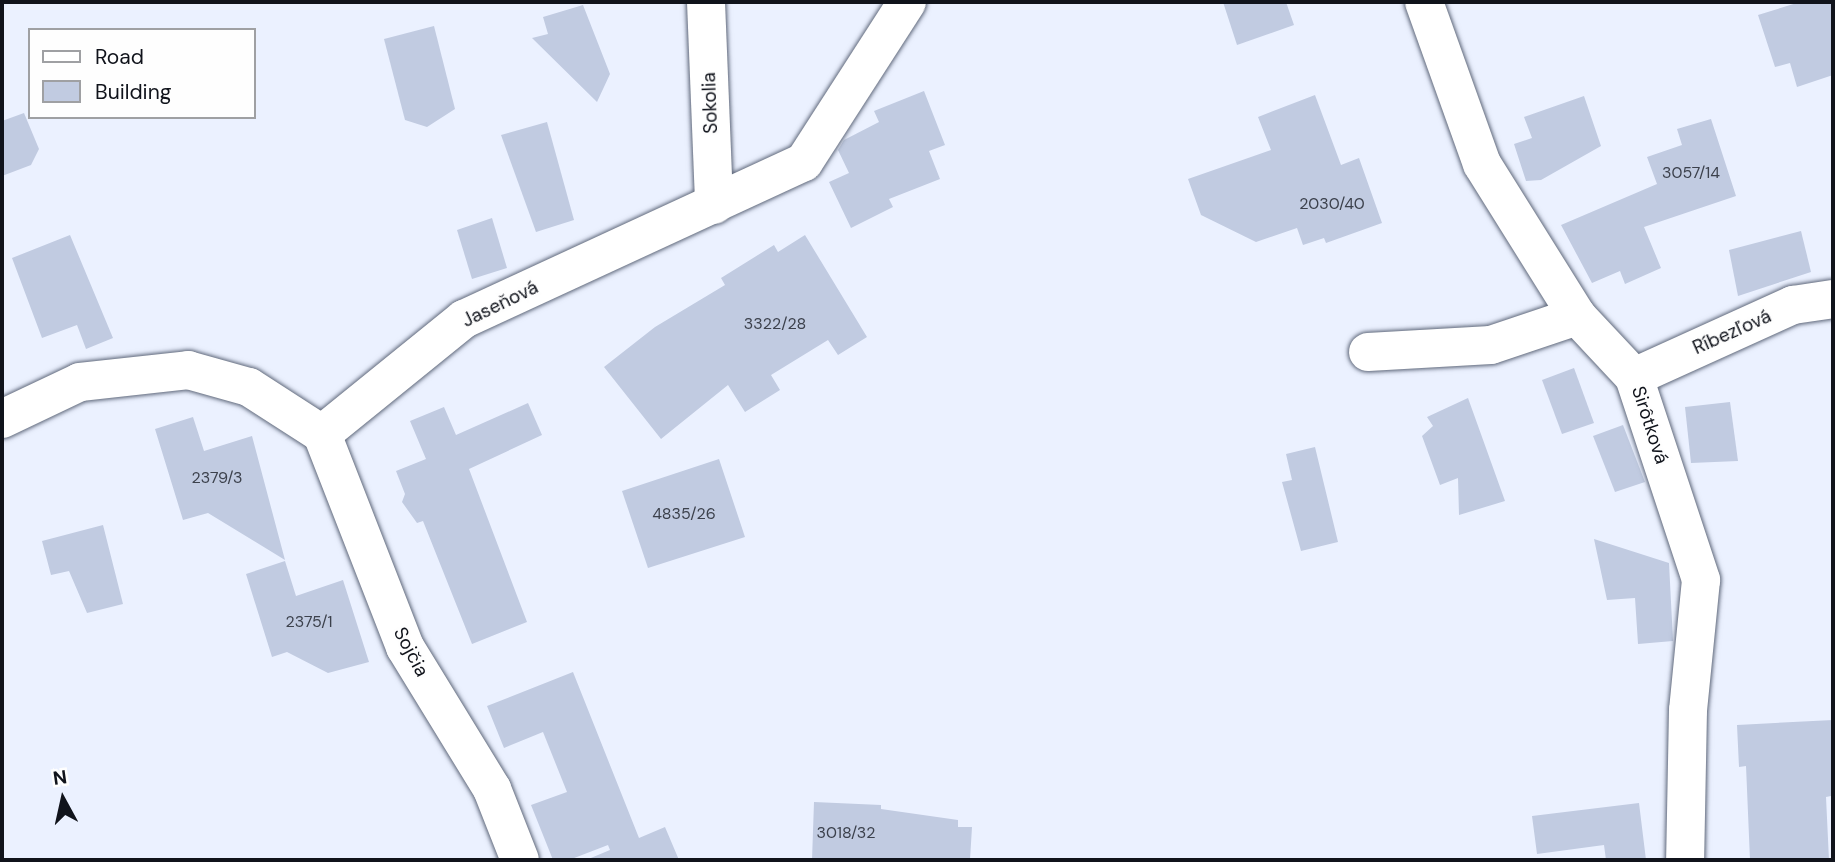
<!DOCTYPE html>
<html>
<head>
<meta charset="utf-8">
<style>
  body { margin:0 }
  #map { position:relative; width:1835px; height:862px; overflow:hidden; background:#ebf1ff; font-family:"DM Sans",sans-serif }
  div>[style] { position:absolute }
  .building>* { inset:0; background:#c1cbe1 }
  .roads { filter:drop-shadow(0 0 2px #60697c) drop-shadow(0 0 2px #60697c) }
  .minor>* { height:38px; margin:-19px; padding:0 19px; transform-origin:19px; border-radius:19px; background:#fff }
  span { translate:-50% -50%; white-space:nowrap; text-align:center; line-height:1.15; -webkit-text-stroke:5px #fefefe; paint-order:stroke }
  .number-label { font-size:16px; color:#3c414c }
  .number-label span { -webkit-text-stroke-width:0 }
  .street-label { font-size:19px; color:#10131b }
  .frame { position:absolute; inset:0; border:4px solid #10131b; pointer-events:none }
  .legend { position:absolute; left:28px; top:28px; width:228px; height:91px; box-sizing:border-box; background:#fefefe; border:2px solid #9fa0a3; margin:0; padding:9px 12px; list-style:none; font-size:21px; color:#10131b }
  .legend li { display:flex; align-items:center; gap:14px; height:35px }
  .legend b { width:35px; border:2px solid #9fa0a3 }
  .north { position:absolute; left:28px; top:764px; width:70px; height:70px; -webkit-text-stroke:5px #fefefe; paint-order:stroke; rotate:352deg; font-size:19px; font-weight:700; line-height:28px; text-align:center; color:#10131b }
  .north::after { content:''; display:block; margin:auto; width:24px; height:32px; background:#10131b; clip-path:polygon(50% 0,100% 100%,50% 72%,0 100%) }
</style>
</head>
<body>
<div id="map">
  <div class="building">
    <i style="clip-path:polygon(1223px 2px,1286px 2px,1294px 25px,1237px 45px)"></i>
    <i style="clip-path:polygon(1800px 2px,1833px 2px,1833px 75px,1797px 87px,1790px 63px,1775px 67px,1758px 15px)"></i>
    <i style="clip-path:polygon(583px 5px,610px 74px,597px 102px,532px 38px,548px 34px,543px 17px)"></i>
    <i style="clip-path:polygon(434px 26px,455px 109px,427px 127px,405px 120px,384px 39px)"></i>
    <i style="clip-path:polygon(924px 91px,945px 145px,929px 151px,940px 179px,889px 199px,893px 207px,851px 228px,829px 182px,849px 173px,838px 150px,844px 140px,879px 122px,874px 111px)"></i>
    <i style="clip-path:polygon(1315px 95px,1341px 165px,1359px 158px,1382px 223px,1326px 243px,1324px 238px,1303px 245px,1297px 228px,1256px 242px,1201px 215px,1188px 179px,1271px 150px,1258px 117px)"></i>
    <i style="clip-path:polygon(1584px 96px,1601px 146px,1541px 180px,1526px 181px,1514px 144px,1532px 138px,1524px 117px)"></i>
    <i style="clip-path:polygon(24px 113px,39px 149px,31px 165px,2px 176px,2px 121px)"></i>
    <i style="clip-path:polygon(1711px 119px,1736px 196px,1644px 227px,1661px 268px,1625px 284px,1620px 271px,1592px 283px,1561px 225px,1657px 184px,1647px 157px,1682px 145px,1677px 129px)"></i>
    <i style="clip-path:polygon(547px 122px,574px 220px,536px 232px,501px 135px)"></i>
    <i style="clip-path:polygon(492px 218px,507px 268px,472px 279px,457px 230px)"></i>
    <i style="clip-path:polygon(1801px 231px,1811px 272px,1738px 296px,1729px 250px)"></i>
    <i style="clip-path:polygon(70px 235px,113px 338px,86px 349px,77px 325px,42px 338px,12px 258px)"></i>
    <i style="clip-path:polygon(805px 235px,867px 337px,838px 355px,828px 340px,771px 375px,780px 390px,745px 412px,728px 385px,661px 439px,604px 367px,655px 327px,725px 285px,721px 278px,774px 245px,778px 252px)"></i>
    <i style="clip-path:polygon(1574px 368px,1594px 423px,1562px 434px,1542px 380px)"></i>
    <i style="clip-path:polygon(1468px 398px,1505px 501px,1459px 515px,1458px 478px,1440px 485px,1422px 436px,1433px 426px,1427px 417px)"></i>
    <i style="clip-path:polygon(1730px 402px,1738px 461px,1691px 463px,1685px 407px)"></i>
    <i style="clip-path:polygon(528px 403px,542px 435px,469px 469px,527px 622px,472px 644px,423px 521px,417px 523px,402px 502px,405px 494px,396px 471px,426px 459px,410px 421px,444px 407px,456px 435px)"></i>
    <i style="clip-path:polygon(193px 417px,204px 451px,252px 436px,285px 560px,208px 513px,183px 520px,155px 429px)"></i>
    <i style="clip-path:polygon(1623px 425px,1645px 482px,1615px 492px,1593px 436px)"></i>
    <i style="clip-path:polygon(1315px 447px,1338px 542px,1301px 551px,1282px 482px,1292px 480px,1286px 454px)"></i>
    <i style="clip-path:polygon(719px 459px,745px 537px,648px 568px,622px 491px)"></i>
    <i style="clip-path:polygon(103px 525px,123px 604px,87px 613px,69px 571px,51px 575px,42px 541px)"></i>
    <i style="clip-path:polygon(1594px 539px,1669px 563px,1673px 641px,1638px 644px,1635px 598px,1607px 600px)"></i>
    <i style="clip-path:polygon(285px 561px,296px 596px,343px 580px,369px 662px,328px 673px,287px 652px,272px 657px,246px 574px)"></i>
    <i style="clip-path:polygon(573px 672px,639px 838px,665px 827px,679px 860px,586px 860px,610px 850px,608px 845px,569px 860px,553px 860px,531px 805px,567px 792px,543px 732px,504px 748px,487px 706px)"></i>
    <i style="clip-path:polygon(1833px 720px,1831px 796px,1826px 797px,1829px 860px,1750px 860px,1746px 766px,1739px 767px,1737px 725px)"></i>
    <i style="clip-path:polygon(814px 802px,881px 805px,881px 809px,958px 820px,958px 827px,972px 827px,970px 860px,812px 860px)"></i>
    <i style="clip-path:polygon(1639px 803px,1646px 860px,1606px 860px,1604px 845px,1537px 854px,1532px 816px)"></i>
  </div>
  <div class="roads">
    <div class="minor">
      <i style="left:706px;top:2px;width:203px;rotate:87.7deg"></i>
      <i style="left:1424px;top:2px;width:172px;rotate:70.3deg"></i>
      <i style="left:1482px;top:164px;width:179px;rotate:58deg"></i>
      <i style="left:1577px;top:316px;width:83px;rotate:46.9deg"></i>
      <i style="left:1634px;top:377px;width:214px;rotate:71.7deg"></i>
      <i style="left:1701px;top:580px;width:131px;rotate:95.7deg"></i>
      <i style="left:1688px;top:710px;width:150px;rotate:91.1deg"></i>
      <i style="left:1368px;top:352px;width:123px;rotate:-3.3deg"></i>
      <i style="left:1491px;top:345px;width:91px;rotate:-18.6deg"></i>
      <i style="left:1634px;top:377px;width:175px;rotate:-24.4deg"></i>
      <i style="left:1793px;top:305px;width:40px;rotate:-8.5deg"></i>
      <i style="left:2px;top:419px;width:86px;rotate:-25.4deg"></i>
      <i style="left:80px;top:382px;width:109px;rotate:-6.3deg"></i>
      <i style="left:188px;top:370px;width:63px;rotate:15.6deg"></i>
      <i style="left:249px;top:387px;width:87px;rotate:32.8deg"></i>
      <i style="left:322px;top:434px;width:183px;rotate:-39deg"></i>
      <i style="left:464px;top:319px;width:374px;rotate:-24.8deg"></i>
      <i style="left:804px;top:162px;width:190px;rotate:-57.2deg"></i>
      <i style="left:322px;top:434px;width:229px;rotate:68.7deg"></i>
      <i style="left:405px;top:647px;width:167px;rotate:58.5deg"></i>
      <i style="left:492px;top:789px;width:76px;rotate:68.5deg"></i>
    </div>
  </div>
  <div class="number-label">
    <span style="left:1691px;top:173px">3057/14</span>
    <span style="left:1332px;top:204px">2030/40</span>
    <span style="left:775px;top:324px">3322/28</span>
    <span style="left:217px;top:478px">2379/3</span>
    <span style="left:684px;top:514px">4835/26</span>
    <span style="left:309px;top:622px">2375/1</span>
    <span style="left:846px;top:833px">3018/32</span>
  </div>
  <div class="street-label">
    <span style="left:710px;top:103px;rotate:-92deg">Sokolia</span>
    <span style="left:500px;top:304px;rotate:-26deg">Jaseňová</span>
    <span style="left:1732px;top:332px;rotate:-24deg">Ríbezľová</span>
    <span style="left:1650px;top:425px;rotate:72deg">Sirôtková</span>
    <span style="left:411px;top:652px;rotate:62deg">Sojčia</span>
  </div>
  <div class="frame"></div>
  <ul class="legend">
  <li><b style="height:9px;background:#fff"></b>Road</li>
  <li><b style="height:19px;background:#c1cbe1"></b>Building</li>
  </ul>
  <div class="north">N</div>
</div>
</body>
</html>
